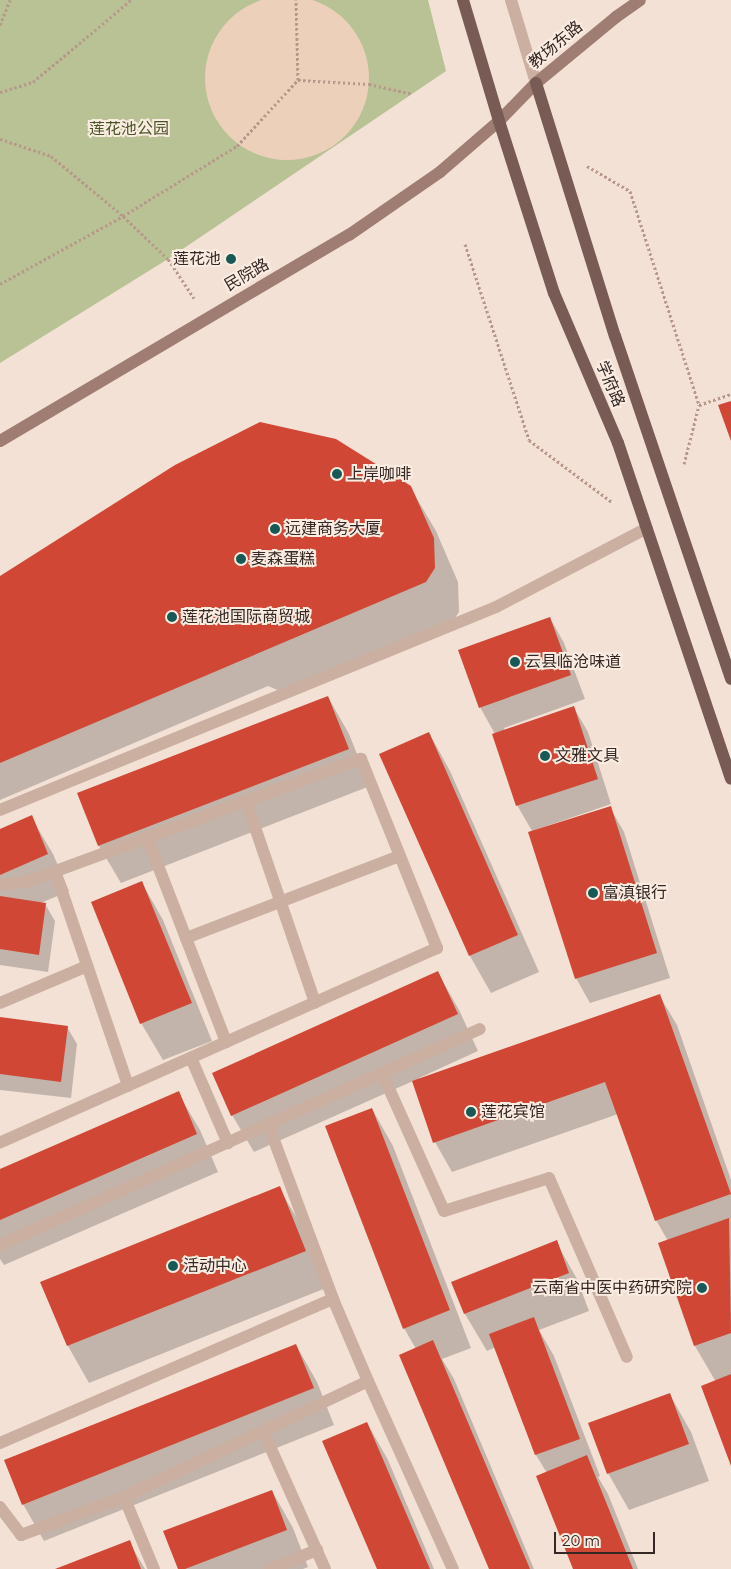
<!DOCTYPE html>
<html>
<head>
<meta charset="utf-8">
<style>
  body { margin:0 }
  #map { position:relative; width:731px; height:1569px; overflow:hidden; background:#f3e1d5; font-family:Montserrat,"Noto Sans SC",sans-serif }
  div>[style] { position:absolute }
  .green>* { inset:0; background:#b8c294 }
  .plaza>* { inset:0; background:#ecd0ba }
  .round { border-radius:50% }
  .shadow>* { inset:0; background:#0003 }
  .building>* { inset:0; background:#d04835 }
  .path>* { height:3px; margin-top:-1.5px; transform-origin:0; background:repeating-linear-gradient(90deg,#b7988b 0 2.5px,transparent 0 5px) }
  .lane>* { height:12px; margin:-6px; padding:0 6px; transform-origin:6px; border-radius:6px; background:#cbafa0 }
  .secondary>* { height:12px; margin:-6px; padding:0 6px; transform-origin:6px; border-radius:6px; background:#9f7d72 }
  .primary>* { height:12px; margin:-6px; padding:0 6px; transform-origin:6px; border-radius:6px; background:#785b54 }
  .dots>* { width:14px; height:14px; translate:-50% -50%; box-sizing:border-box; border:2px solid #faece1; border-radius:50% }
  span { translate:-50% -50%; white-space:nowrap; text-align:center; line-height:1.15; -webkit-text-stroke:4px #faece1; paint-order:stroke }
  .street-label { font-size:16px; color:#342724 }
  .park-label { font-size:16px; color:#495526 }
  .poi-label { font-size:16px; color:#342724 }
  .right { translate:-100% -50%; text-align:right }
  .left { translate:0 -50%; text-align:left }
  .scale { position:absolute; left:554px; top:1532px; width:101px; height:22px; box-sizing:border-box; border:2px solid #342724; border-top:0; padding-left:6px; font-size:15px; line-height:18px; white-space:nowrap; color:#342724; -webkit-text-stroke:4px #faece1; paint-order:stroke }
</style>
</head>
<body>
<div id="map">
  <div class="green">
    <i style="clip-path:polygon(0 0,428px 0,446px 71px,168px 259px,0 363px)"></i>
  </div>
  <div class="plaza">
    <i class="round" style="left:205px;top:-4px;width:164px;height:164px"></i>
  </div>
  <div class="shadow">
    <i style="clip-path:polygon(410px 487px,436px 531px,458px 582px,459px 612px,450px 625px,287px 694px,268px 686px,0 800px,0 577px)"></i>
    <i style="clip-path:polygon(550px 618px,564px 643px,585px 699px,504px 728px,505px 731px,574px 708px,588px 732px,611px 804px,532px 831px,517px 805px,495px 734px,480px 707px)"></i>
    <i style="clip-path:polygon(328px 697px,349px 734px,370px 786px,121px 883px,99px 846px,79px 794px)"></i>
    <i style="clip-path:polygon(429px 733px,450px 771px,539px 972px,491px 993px,470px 956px,381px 754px)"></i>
    <i style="clip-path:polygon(610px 808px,624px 832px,670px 978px,590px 1003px,576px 978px)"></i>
    <i style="clip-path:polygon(31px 817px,53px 854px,69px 891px,41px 903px,45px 904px,55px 921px,48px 972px,0 965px,0 830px)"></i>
    <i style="clip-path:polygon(142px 883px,163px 920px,212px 1041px,163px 1060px,141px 1023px)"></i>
    <i style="clip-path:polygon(438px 973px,459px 1010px,478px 1051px,419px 1078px,419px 1080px,659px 995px,677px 1025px,731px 1180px,731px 1463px,716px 1382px,695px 1346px,668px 1241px,656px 1220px,618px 1114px,452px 1172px,435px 1142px,413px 1081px,254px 1152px,232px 1115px)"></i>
    <i style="clip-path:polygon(0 1018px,67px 1027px,77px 1044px,71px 1098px,0 1090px)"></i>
    <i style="clip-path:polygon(178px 1093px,200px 1130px,218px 1172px,4px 1265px,0 1259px,0 1170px)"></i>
    <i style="clip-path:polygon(372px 1109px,393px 1146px,471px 1348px,442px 1359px,454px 1379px,534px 1569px,491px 1569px,416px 1349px,404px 1328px)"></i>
    <i style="clip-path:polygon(279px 1188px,301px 1225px,326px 1288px,89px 1383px,68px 1346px,42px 1282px)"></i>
    <i style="clip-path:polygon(556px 1242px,577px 1279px,589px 1311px,539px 1330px,554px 1356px,600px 1476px,598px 1477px,608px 1494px,638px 1569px,575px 1569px,547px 1473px,536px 1455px,496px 1347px,487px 1351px,465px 1314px,453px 1282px)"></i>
    <i style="clip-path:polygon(296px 1345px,317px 1382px,334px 1425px,44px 1541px,23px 1504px)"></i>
    <i style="clip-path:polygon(670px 1395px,691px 1432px,709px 1481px,629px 1510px,608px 1473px)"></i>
    <i style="clip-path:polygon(367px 1423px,388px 1460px,434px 1569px,378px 1569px)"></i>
    <i style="clip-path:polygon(272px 1491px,293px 1528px,308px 1567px,303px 1569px,179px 1569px)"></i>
    <i style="clip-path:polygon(129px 1542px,145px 1569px,58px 1569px)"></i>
  </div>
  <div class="building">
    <i style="clip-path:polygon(731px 401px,731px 441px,718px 405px)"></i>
    <i style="clip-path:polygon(260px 422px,336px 439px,411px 486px,434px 538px,435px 568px,426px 582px,0 763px,0 576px,175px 465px)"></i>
    <i style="clip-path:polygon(550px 617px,571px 675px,479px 708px,458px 650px)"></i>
    <i style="clip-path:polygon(328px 696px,349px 749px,98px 846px,77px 793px)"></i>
    <i style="clip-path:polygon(574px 706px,598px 779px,516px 806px,492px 734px)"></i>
    <i style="clip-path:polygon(429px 732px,518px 935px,469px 956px,379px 754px)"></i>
    <i style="clip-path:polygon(611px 806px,657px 953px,575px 979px,528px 832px)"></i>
    <i style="clip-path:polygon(32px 815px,48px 854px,0 875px,0 829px)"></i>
    <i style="clip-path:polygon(142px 881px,192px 1003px,140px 1024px,91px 902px)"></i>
    <i style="clip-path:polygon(0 896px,46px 903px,39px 955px,0 949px)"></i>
    <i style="clip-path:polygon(438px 971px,458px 1014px,231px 1116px,212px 1073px)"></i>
    <i style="clip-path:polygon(660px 994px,731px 1194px,655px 1221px,605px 1082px,433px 1143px,412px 1081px)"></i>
    <i style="clip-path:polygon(0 1017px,68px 1026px,61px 1082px,0 1074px)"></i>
    <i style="clip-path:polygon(179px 1091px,197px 1134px,0 1220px,0 1169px)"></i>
    <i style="clip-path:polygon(372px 1108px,450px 1310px,403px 1329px,325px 1126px)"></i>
    <i style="clip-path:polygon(280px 1186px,306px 1251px,67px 1346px,40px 1282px)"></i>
    <i style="clip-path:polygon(729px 1218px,731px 1333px,694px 1346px,658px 1243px)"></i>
    <i style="clip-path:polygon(557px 1240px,569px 1273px,464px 1314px,451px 1282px)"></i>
    <i style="clip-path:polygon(534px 1317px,580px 1439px,535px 1455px,489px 1334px)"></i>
    <i style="clip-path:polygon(433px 1340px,530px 1569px,489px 1569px,399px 1355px)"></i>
    <i style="clip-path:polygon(296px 1344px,314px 1388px,22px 1505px,4px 1460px)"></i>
    <i style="clip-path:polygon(731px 1374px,731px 1466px,701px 1386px)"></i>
    <i style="clip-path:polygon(670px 1393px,689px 1444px,607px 1474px,588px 1423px)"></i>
    <i style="clip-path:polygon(367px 1422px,430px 1569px,377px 1569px,322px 1441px)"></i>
    <i style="clip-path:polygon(587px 1455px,633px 1569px,573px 1569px,536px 1476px)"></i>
    <i style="clip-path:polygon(272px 1490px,287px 1530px,185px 1569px,178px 1569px,163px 1531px)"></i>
    <i style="clip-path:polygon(130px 1540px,141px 1569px,55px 1569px)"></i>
  </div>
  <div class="path">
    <i style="left:0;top:25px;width:27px;rotate:-68deg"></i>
    <i style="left:298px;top:80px;width:71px;rotate:3.2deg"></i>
    <i style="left:369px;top:84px;width:45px;rotate:12.8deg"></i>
    <i style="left:0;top:92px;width:34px;rotate:-17deg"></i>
    <i style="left:33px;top:82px;width:128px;rotate:-39.9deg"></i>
    <i style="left:0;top:139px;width:54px;rotate:18.4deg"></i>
    <i style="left:51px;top:156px;width:94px;rotate:39.8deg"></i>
    <i style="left:123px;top:216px;width:62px;rotate:43.7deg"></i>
    <i style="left:168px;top:259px;width:47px;rotate:56.3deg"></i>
    <i style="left:587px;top:166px;width:50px;rotate:30.2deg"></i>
    <i style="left:630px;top:191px;width:225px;rotate:72.1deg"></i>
    <i style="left:465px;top:244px;width:206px;rotate:71.9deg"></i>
    <i style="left:529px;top:440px;width:104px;rotate:36.8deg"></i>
    <i style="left:0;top:284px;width:141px;rotate:-28.9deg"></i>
    <i style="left:123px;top:216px;width:134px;rotate:-31.6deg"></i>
    <i style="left:237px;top:146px;width:90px;rotate:-47.3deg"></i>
    <i style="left:298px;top:80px;width:80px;rotate:-91.4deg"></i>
    <i style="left:684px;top:464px;width:61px;rotate:-75.7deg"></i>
    <i style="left:699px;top:405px;width:34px;rotate:-19deg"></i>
  </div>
  <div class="lane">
    <i style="left:511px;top:0;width:87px;rotate:73.2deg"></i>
    <i style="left:246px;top:801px;width:213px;rotate:71.1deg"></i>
    <i style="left:0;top:810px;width:536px;rotate:-22.26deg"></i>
    <i style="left:496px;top:607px;width:170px;rotate:-27.6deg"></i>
    <i style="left:147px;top:837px;width:220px;rotate:68.9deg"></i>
    <i style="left:55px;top:871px;width:227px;rotate:71.2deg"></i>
    <i style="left:0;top:885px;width:26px;rotate:-7deg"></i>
    <i style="left:26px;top:882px;width:357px;rotate:-20.2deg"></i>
    <i style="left:361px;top:759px;width:204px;rotate:68.1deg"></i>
    <i style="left:437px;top:948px;width:479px;rotate:156deg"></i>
    <i style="left:186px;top:938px;width:229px;rotate:-21deg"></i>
    <i style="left:0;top:1003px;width:95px;rotate:-23deg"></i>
    <i style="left:191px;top:1058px;width:93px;rotate:66.5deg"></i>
    <i style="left:382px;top:1073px;width:151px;rotate:65.8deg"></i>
    <i style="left:444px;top:1211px;width:110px;rotate:-17.4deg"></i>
    <i style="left:549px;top:1178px;width:195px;rotate:66.5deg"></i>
    <i style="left:268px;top:1124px;width:187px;rotate:69.6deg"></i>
    <i style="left:0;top:1245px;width:526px;rotate:-24.23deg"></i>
    <i style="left:263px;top:1431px;width:151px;rotate:65.8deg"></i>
    <i style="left:0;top:1443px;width:363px;rotate:-23.4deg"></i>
    <i style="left:333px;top:1299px;width:89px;rotate:66.9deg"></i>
    <i style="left:124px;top:1497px;width:270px;rotate:-25.4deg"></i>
    <i style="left:368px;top:1381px;width:206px;rotate:65.7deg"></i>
    <i style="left:0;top:1507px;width:35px;rotate:53deg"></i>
    <i style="left:21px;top:1535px;width:110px;rotate:-20.3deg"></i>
    <i style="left:124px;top:1497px;width:78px;rotate:67.4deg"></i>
    <i style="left:270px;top:1569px;width:51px;rotate:-22deg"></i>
  </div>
  <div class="secondary">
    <i style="left:0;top:441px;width:405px;rotate:-30.6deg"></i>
    <i style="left:349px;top:235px;width:111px;rotate:-34.7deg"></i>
    <i style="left:440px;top:172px;width:78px;rotate:-40.8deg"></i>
    <i style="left:499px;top:121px;width:53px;rotate:-45.8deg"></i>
    <i style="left:536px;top:83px;width:104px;rotate:-39.5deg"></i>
    <i style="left:616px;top:17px;width:29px;rotate:-35deg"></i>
  </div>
  <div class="primary">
    <i style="left:463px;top:0;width:126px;rotate:73.4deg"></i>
    <i style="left:499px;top:121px;width:181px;rotate:72.3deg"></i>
    <i style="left:554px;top:293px;width:163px;rotate:66.9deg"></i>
    <i style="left:618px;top:443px;width:354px;rotate:71.4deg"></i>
    <i style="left:536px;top:83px;width:265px;rotate:72.7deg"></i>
    <i style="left:615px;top:336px;width:362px;rotate:71.3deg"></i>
  </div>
  <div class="dots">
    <i style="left:231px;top:259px;background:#175955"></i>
    <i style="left:337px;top:474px;background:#175955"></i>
    <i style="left:275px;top:529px;background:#175955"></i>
    <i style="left:241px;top:559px;background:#175955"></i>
    <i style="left:172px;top:617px;background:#175955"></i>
    <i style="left:515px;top:662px;background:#175955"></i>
    <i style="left:545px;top:756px;background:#175955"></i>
    <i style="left:593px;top:893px;background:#175955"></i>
    <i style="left:471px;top:1112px;background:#175955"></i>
    <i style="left:173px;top:1266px;background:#175955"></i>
    <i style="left:702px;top:1288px;background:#175955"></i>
  </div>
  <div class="street-label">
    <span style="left:556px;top:45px;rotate:-40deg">教场东路</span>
    <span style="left:247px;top:275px;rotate:-30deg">民院路</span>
    <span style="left:610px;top:384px;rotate:67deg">学府路</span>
  </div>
  <div class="park-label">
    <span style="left:129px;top:129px">莲花池公园</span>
  </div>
  <div class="poi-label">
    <span class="right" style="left:221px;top:259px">莲花池</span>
    <span class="left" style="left:347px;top:474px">上岸咖啡</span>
    <span class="left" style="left:285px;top:529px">远建商务大厦</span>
    <span class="left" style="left:251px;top:559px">麦森蛋糕</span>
    <span class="left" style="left:182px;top:617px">莲花池国际商贸城</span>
    <span class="left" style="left:525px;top:662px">云县临沧味道</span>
    <span class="left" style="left:555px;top:756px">文雅文具</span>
    <span class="left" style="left:603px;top:893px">富滇银行</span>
    <span class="left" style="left:481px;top:1112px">莲花宾馆</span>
    <span class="left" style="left:183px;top:1266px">活动中心</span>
    <span class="right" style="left:692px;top:1288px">云南省中医中药研究院</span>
  </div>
  <div class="scale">20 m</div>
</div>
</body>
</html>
